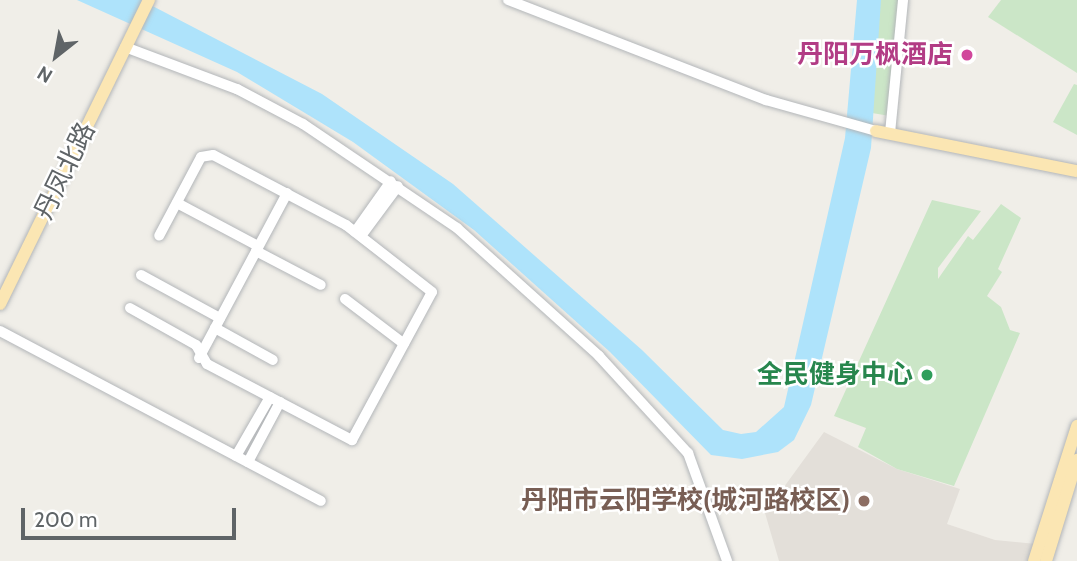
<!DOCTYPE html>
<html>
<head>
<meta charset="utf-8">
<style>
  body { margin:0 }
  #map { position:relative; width:1077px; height:561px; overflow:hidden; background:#f0eee8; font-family:Cabin,"Noto Sans SC",sans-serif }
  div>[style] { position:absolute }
  .education>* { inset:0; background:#e3dfd9 }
  .green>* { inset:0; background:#cbe6c7 }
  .water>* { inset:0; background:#aee3fb }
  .roads { filter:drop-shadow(0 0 2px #b3b6b9) drop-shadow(0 0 2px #b3b6b9) }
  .minor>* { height:10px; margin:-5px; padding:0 5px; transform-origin:5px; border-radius:5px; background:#fff }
  .major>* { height:12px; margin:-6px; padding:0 6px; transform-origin:6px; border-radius:6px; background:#fbe6b3 }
  .dots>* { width:19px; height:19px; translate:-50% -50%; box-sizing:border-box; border:4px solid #fff; border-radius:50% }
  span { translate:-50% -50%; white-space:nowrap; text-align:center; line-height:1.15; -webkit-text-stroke:5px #fff; paint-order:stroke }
  .hotel-label { font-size:26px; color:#b23c85; font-weight:700 }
  .right { translate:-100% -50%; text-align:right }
  .street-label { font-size:26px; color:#5f6467 }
  .leisure-label { font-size:26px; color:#27864d; font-weight:700 }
  .education-label { font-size:26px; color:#785e54; font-weight:700 }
  .north { position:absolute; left:21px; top:21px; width:70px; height:70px; -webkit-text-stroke:5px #fff; paint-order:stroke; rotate:211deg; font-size:19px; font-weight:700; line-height:28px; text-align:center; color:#5f6467 }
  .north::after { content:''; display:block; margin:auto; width:24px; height:32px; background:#5f6467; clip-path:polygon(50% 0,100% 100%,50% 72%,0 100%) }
  .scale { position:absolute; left:21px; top:508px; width:215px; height:32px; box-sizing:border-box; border:4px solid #5f6467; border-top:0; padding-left:9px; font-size:21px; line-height:24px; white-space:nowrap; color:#5f6467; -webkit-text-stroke:5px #fff; paint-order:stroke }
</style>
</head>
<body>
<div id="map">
  <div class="education">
    <i style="clip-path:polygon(824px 432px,897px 469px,960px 489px,947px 524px,995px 540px,1036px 544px,1029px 561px,779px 561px,765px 513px)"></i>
  </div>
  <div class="green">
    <i style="clip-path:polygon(880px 0,901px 0,890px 116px,872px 113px)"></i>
    <i style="clip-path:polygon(1001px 0,1077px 0,1077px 73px,988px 17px)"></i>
    <i style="clip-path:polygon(1074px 84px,1077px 85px,1077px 135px,1053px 122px)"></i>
    <i style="clip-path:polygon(932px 200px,981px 211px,938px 268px,938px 279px,968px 236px,973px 240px,1001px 204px,1021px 218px,998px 269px,1002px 272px,987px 296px,1001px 307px,1010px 330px,1020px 333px,954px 486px,897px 469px,858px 447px,866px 428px,834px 416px)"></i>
  </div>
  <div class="water">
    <i style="clip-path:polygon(77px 0,141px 0,322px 94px,453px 184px,642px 350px,723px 430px,741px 434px,756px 432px,784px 407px,845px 138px,857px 0,881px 0,871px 148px,811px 405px,794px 440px,778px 452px,742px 459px,711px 455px,610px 352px,474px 230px,353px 142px,237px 72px)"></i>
  </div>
  <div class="roads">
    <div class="minor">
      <i style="left:508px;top:0;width:277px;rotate:21.2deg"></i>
      <i style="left:766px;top:100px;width:114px;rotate:15.7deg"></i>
      <i style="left:125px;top:47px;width:120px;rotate:20.6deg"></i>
      <i style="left:237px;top:89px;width:75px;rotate:27.9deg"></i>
      <i style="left:303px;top:124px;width:186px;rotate:34deg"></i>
      <i style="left:457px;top:228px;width:191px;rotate:42deg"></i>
      <i style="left:599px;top:356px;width:132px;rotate:47.5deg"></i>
      <i style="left:688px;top:453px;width:115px;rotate:70.1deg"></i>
      <i style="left:890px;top:133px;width:134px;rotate:-84.4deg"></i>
      <i style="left:177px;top:203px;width:92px;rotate:28deg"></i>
      <i style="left:355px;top:232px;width:62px;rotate:-54.8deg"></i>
      <i style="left:361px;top:236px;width:62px;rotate:-53.5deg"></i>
      <i style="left:256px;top:251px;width:73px;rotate:27.6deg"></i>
      <i style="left:141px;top:275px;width:90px;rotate:28.6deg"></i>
      <i style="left:345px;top:299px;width:74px;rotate:37.3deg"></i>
      <i style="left:130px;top:308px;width:76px;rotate:29.3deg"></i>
      <i style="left:196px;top:345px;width:22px;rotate:60deg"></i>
      <i style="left:207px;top:364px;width:164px;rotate:27.7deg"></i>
      <i style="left:352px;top:440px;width:168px;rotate:-61.6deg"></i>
      <i style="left:432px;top:292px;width:109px;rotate:-142.1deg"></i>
      <i style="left:346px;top:225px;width:150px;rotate:-152.2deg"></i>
      <i style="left:213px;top:155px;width:12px;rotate:171deg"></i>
      <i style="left:201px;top:157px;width:89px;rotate:118deg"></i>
      <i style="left:215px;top:328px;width:66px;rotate:28.9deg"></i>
      <i style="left:0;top:331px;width:363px;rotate:27.9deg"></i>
      <i style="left:199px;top:358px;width:187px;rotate:-61.9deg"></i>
      <i style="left:236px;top:456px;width:68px;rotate:-60deg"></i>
      <i style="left:248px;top:462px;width:68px;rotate:-61.9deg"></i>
    </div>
    <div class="major">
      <i style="left:876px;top:131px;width:205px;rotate:11.3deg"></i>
      <i style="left:0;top:304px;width:339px;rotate:-63.9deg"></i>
      <i style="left:1034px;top:561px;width:142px;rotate:-72.3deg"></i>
      <i style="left:1046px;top:561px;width:106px;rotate:-72.9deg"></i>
    </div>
  </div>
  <div class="dots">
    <i style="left:967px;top:55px;background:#d1479c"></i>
    <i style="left:927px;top:375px;background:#2e9e5b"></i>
    <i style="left:864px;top:501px;background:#8d6e63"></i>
  </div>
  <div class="hotel-label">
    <span class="right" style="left:953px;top:55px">丹阳万枫酒店</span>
  </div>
  <div class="street-label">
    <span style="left:65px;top:171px;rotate:-64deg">丹凤北路</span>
  </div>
  <div class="leisure-label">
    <span class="right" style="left:913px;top:375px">全民健身中心</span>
  </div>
  <div class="education-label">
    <span class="right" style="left:850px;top:501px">丹阳市云阳学校(城河路校区)</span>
  </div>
  <div class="north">N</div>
  <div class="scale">200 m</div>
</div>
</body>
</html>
